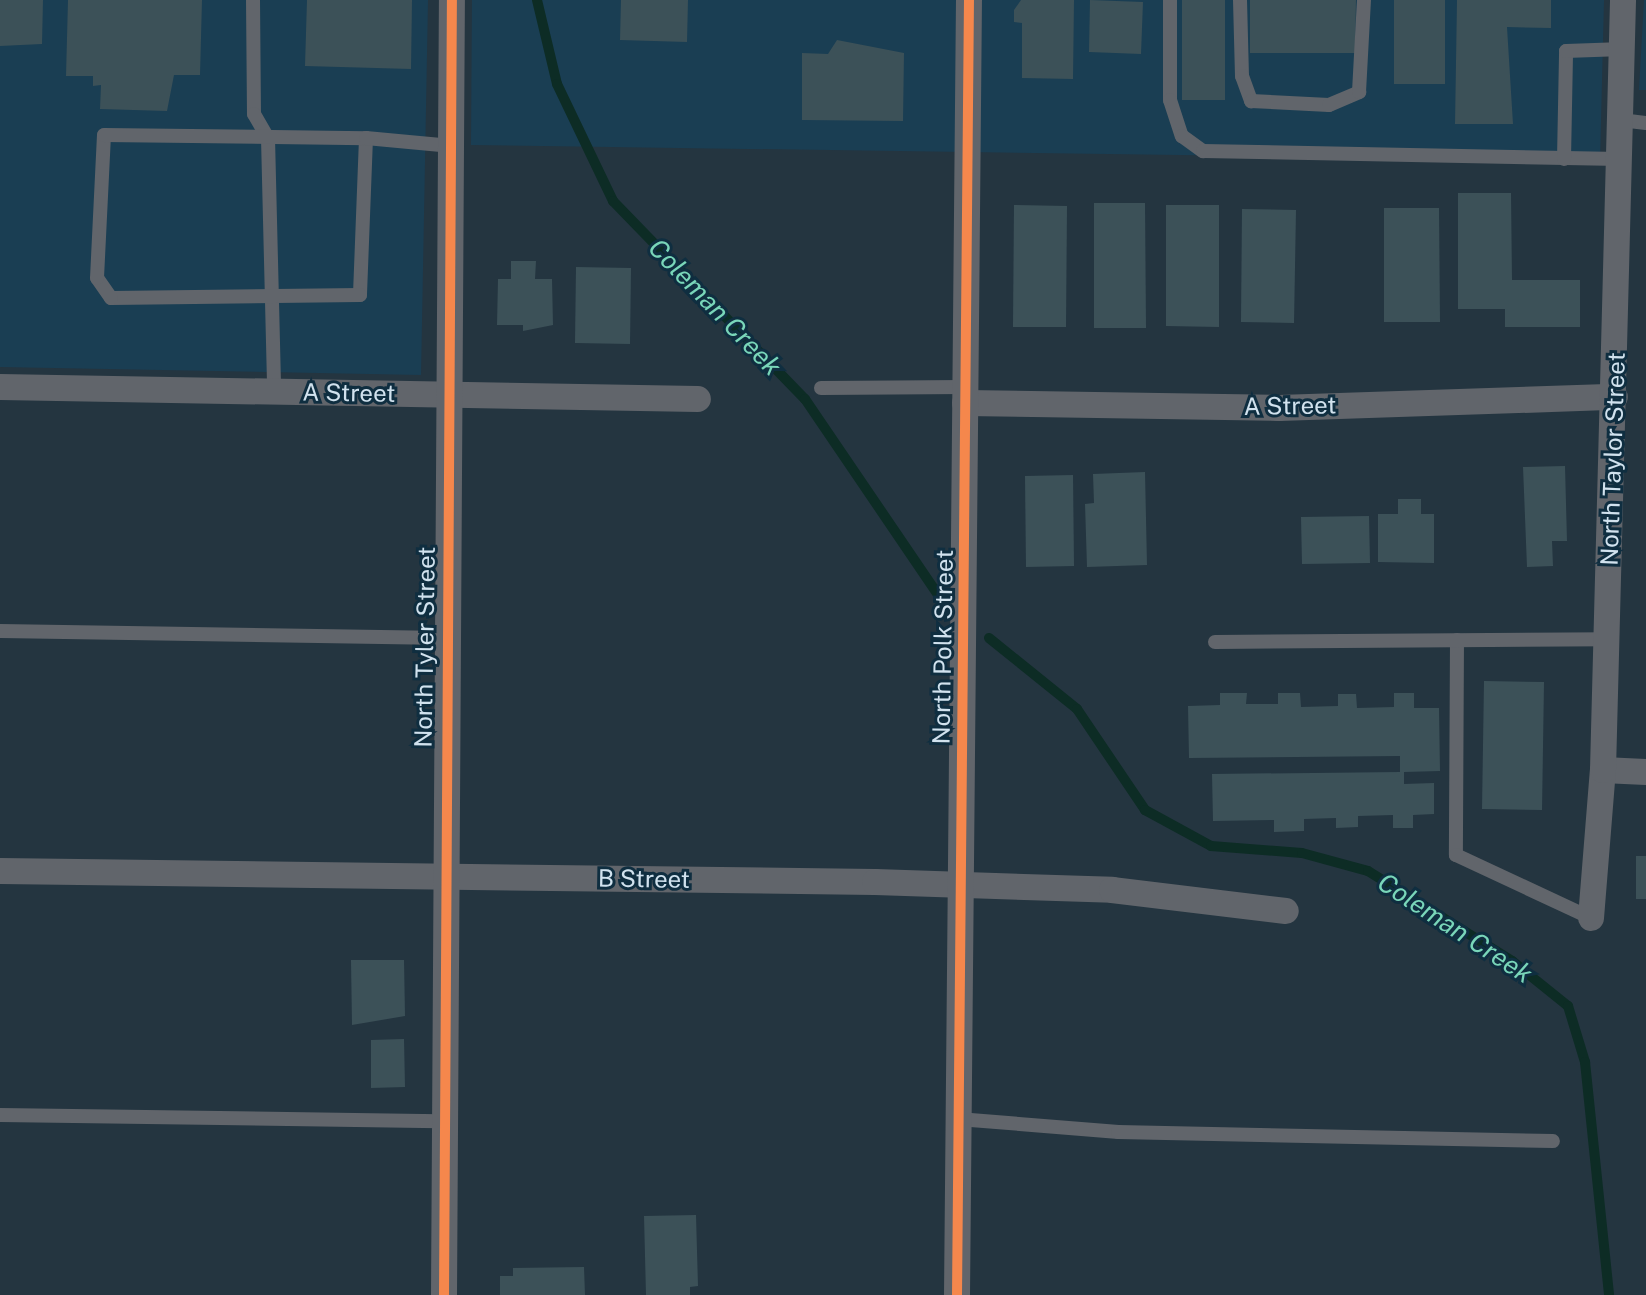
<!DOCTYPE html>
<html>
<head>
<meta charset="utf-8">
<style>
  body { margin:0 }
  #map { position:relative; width:1646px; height:1295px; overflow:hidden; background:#243540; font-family:"Public Sans",sans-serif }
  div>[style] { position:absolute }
  .built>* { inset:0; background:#1a3e53 }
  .stream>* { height:10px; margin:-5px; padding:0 5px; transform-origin:5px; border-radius:5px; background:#0d2c25 }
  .building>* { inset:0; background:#3c5158 }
  .service>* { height:14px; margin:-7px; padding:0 7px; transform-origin:7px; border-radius:7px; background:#61656b }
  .minor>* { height:26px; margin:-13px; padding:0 13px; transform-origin:13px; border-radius:13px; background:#61656b }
  .cycleway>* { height:10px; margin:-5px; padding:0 5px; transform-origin:5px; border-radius:5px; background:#f5874c }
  span { translate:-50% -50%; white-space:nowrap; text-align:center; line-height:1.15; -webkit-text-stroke:6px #0f2e40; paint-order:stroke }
  .street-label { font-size:24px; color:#d1e2ee }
  .water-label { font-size:26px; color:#79d6b9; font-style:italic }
</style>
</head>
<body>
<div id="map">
  <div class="built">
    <i style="clip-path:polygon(0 0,428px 0,421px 375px,0 367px)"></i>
    <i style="clip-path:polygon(472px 0,1604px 0,1600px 161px,471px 145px)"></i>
    <i style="clip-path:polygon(1644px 0,1646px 0,1646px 90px,1639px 90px)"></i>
  </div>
  <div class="stream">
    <i style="left:537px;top:0;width:86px;rotate:76.6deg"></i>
    <i style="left:557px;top:84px;width:130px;rotate:64.4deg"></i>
    <i style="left:613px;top:201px;width:276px;rotate:45.9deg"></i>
    <i style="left:805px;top:399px;width:235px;rotate:55.8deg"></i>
    <i style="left:989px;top:638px;width:113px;rotate:38.9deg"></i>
    <i style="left:1077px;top:709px;width:122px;rotate:56deg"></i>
    <i style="left:1145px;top:810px;width:75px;rotate:28.6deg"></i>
    <i style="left:1211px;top:846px;width:91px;rotate:4.4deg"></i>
    <i style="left:1302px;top:853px;width:68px;rotate:15.3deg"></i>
    <i style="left:1368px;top:871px;width:170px;rotate:32deg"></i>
    <i style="left:1512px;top:961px;width:72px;rotate:38.8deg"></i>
    <i style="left:1568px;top:1006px;width:59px;rotate:73.1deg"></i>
    <i style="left:1585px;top:1062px;width:234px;rotate:84.1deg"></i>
  </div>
  <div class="building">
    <i style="clip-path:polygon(0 0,43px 0,42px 44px,0 46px)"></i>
    <i style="clip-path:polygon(68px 0,202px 0,200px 75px,174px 75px,167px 111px,100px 109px,101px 85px,93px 86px,93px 76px,66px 76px)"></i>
    <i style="clip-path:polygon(307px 0,412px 0,411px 69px,305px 66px)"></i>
    <i style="clip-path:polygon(621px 0,688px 0,687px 42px,620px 40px)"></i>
    <i style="clip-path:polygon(1021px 0,1074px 0,1073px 79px,1022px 78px,1022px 23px,1014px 22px,1014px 10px)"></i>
    <i style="clip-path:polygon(1090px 0,1143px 2px,1141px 54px,1089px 52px)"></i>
    <i style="clip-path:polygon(1182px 0,1225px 0,1225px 100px,1182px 100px)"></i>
    <i style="clip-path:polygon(1250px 0,1356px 0,1355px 53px,1250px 53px)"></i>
    <i style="clip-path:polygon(1394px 0,1445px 0,1445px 84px,1394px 84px)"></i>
    <i style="clip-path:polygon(1457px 0,1551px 0,1551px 28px,1507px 27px,1513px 124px,1455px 124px)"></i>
    <i style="clip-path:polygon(837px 40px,904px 53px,903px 121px,802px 120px,802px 53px,828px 54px)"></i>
    <i style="clip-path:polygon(1458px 193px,1511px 193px,1512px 280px,1580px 280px,1580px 327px,1505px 327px,1505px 309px,1458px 309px)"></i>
    <i style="clip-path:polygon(1094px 203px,1145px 203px,1146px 328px,1094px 328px)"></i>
    <i style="clip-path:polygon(1014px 205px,1067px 206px,1066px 327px,1013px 327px)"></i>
    <i style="clip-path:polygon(1166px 205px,1219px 205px,1219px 327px,1166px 326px)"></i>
    <i style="clip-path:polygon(1384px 208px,1439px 208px,1440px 322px,1384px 322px)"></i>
    <i style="clip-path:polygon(1242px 209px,1296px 210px,1294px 323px,1241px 322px)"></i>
    <i style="clip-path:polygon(511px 261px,536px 261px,535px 279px,552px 279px,553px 325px,523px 331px,523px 325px,497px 325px,498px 279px,511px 279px)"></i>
    <i style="clip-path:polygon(576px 267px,631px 268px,630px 344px,575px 343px)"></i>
    <i style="clip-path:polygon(1565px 466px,1567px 541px,1552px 541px,1553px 566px,1527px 567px,1523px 467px)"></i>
    <i style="clip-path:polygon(1145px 472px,1147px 565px,1087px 567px,1085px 504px,1094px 503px,1093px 474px)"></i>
    <i style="clip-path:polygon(1073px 475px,1074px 566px,1026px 567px,1025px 476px)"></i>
    <i style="clip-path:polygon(1398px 499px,1421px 499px,1421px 514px,1434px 514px,1434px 563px,1378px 562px,1378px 514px,1398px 514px)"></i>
    <i style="clip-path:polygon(1369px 516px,1370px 563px,1302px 564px,1301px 517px)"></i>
    <i style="clip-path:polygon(1484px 681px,1544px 682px,1542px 810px,1482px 809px)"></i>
    <i style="clip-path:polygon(1220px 693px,1247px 693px,1246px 704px,1278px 704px,1278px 693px,1300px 693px,1301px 707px,1338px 706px,1338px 694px,1356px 694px,1357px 708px,1394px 707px,1394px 693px,1414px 693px,1414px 708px,1439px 708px,1440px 771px,1404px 772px,1404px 784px,1434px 783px,1434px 814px,1413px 815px,1413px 828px,1393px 828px,1393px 815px,1358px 816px,1358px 827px,1336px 828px,1336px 818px,1304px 819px,1304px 831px,1274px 832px,1274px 820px,1213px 821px,1212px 774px,1400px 772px,1400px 756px,1189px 758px,1188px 706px,1220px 705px)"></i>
    <i style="clip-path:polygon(1636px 856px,1646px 856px,1646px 899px,1636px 899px)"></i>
    <i style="clip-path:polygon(351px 960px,404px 960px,405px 1016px,352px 1025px)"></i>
    <i style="clip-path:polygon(404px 1039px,405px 1087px,371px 1088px,371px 1040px)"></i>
    <i style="clip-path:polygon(696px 1215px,698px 1286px,690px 1287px,690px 1295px,646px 1295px,644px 1216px)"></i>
    <i style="clip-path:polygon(584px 1267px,585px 1295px,500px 1295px,500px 1276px,513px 1276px,513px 1268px)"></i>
  </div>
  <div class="service">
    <i style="left:253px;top:0;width:114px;rotate:89.5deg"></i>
    <i style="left:254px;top:114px;width:28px;rotate:60deg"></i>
    <i style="left:268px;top:138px;width:254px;rotate:88.6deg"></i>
    <i style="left:1170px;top:0;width:100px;rotate:90deg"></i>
    <i style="left:1170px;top:100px;width:38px;rotate:72deg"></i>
    <i style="left:1182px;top:136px;width:26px;rotate:36deg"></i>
    <i style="left:1203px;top:151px;width:417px;rotate:1.1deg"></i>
    <i style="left:1240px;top:0;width:76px;rotate:88.5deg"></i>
    <i style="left:1242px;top:76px;width:27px;rotate:70deg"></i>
    <i style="left:1251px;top:101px;width:78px;rotate:2.9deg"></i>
    <i style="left:1329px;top:105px;width:33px;rotate:-23deg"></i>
    <i style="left:1359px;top:92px;width:92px;rotate:-86.9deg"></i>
    <i style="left:1621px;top:120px;width:25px;rotate:7deg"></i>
    <i style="left:366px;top:138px;width:157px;rotate:92.2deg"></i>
    <i style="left:360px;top:295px;width:249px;rotate:179.3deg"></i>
    <i style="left:111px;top:298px;width:24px;rotate:-125deg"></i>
    <i style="left:97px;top:278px;width:143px;rotate:-87.2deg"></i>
    <i style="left:104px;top:135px;width:262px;rotate:0.7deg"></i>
    <i style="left:366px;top:138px;width:86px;rotate:5.3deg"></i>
    <i style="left:1564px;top:159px;width:108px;rotate:-88.9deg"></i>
    <i style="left:1566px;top:51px;width:57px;rotate:-2deg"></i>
    <i style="left:821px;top:388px;width:144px;rotate:-0.4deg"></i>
    <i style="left:0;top:631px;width:445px;rotate:0.9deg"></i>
    <i style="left:1457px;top:640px;width:215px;rotate:90.3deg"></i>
    <i style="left:1456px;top:855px;width:149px;rotate:25deg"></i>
    <i style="left:1215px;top:642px;width:392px;rotate:-0.4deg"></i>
    <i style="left:0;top:1115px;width:440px;rotate:0.8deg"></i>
    <i style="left:958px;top:1119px;width:161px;rotate:4.6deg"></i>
    <i style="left:1118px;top:1132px;width:435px;rotate:1.2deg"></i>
  </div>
  <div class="minor">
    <i style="left:0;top:387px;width:698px;rotate:0.98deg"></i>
    <i style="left:965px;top:403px;width:314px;rotate:0.9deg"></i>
    <i style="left:1279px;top:408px;width:336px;rotate:-1.9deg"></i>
    <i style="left:1603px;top:770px;width:43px;rotate:2.7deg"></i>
    <i style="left:0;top:871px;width:875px;rotate:0.72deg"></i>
    <i style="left:875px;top:882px;width:237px;rotate:1.9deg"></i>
    <i style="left:1112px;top:890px;width:175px;rotate:6.9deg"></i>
    <i style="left:1591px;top:918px;width:148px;rotate:-85.4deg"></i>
    <i style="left:1603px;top:770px;width:770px;rotate:-88.51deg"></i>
    <i style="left:444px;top:1295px;width:1295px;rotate:-89.65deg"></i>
    <i style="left:957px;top:1295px;width:1295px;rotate:-89.47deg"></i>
  </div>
  <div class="cycleway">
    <i style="left:444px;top:1295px;width:1295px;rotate:-89.65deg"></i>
    <i style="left:957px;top:1295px;width:1295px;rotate:-89.47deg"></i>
  </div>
  <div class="street-label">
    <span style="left:349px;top:393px;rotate:1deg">A Street</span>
    <span style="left:1290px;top:406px;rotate:-1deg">A Street</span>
    <span style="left:1613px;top:459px;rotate:-88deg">North Taylor Street</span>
    <span style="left:425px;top:647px;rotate:-89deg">North Tyler Street</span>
    <span style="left:943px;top:647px;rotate:-89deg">North Polk Street</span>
    <span style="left:644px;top:879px;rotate:1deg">B Street</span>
  </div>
  <div class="water-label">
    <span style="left:715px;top:307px;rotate:46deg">Coleman Creek</span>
    <span style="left:1455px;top:928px;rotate:33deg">Coleman Creek</span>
  </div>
</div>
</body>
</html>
